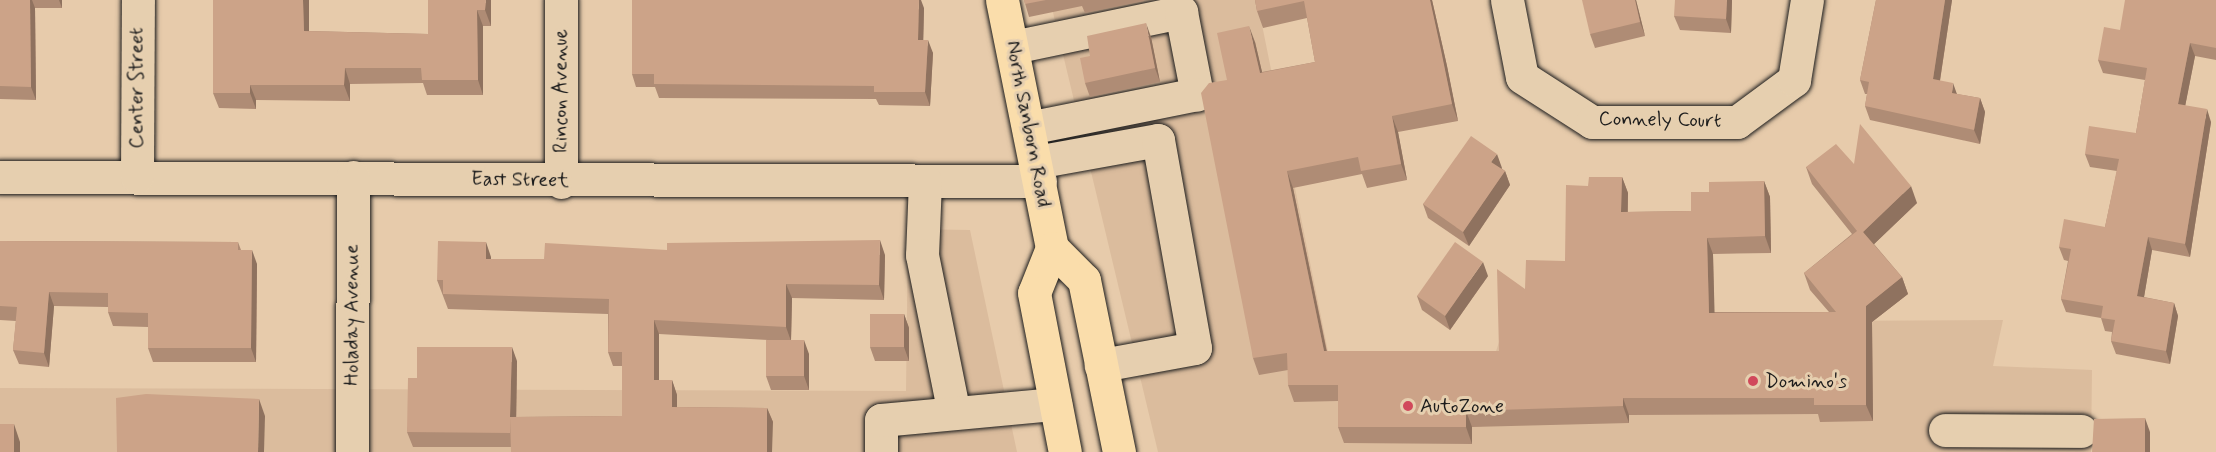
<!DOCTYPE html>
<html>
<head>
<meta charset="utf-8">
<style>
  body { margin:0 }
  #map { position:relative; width:2216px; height:452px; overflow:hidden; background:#e7cbab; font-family:Mynerve,sans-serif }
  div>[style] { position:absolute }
  .built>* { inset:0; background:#dbbc9d }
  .roads { filter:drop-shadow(0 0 2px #1c1c1c) drop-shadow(0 0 2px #1c1c1c) }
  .minor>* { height:33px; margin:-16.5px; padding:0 16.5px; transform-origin:16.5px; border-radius:16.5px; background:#e6cfaf }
  .major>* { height:33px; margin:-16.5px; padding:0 16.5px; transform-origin:16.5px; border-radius:16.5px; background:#faddab }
  .wall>* { inset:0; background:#af8c75 }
  .shaded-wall>* { inset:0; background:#8f725f }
  .building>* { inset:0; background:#cca388 }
  .dots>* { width:16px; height:16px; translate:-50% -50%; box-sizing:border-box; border:3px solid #e6cfaf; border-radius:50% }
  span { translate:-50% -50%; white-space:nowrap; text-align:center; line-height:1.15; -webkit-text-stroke:6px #e6cfaf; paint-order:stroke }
  .street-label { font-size:20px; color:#1c1c1c }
  .poi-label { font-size:20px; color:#1c1c1c }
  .left { translate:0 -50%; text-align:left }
</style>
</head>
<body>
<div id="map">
  <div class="built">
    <i style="clip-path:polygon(1050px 0,1257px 0,1331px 366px,1492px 364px,1505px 323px,2003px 320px,1993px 366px,2092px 370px,2091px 452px,1158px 452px)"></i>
    <i style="clip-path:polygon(908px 229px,970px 230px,1017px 452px,0 452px,0 388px,906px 391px)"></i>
  </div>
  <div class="roads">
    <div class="minor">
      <i style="left:561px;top:0;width:182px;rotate:90deg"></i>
      <i style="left:1507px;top:0;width:78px;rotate:79deg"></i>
      <i style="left:1522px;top:77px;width:83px;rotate:32.7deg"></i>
      <i style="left:1592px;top:122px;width:145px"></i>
      <i style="left:1737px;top:122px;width:71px;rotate:-36.4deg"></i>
      <i style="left:1794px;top:80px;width:81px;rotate:-80.8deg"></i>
      <i style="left:1013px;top:47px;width:172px;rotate:-11.8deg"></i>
      <i style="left:1181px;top:12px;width:84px;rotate:79deg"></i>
      <i style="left:1197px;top:94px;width:171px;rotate:168.6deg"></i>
      <i style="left:1036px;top:162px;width:124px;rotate:-10.2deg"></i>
      <i style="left:1158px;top:140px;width:211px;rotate:79.9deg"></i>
      <i style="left:1195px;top:348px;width:96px;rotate:169.7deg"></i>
      <i style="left:0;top:177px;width:1040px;rotate:0.22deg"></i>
      <i style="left:137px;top:177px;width:177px;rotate:-89.7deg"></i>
      <i style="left:925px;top:181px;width:74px;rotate:92.3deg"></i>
      <i style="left:922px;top:255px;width:161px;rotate:78.6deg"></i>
      <i style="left:1945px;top:430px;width:136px;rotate:0.4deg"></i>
      <i style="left:352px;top:452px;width:275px;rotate:-89.8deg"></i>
      <i style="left:881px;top:452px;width:32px;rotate:-90deg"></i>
      <i style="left:881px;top:420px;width:175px;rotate:-5.3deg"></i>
    </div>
    <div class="major">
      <i style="left:1002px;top:0;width:253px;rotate:78.6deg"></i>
      <i style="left:1052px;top:248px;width:48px;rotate:111.8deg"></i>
      <i style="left:1034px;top:293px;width:162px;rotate:79deg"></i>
      <i style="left:1052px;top:248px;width:45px;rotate:45deg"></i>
      <i style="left:1084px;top:280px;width:176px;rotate:78.5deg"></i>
    </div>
  </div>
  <div class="wall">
    <i style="clip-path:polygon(0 0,62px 0,62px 8px,35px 8px,36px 100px,0 99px)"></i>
    <i style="clip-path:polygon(213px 0,309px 0,309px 31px,428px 34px,491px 0,491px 26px,483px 26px,483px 95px,427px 95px,423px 83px,350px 84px,350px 101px,256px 100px,256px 109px,219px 108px,213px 93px)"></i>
    <i style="clip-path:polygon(1024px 0,1144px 0,1144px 1px,1085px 13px,1082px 6px,1029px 17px)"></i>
    <i style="clip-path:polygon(1255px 0,1432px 0,1447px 66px,1458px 121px,1398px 132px,1407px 180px,1367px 188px,1362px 174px,1293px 188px,1327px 351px,1499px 351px,1525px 289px,1565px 261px,1588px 186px,1622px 177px,1628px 193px,1628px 212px,1691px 211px,1709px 192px,1764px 181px,1770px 197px,1771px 253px,1713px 254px,1714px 312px,1829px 312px,1810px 290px,1804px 273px,1852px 234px,1812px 184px,1806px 167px,1854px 164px,1917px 203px,1874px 244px,1902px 277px,1908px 294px,1872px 322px,1873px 421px,1820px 422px,1818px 414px,1629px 415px,1629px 423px,1472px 427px,1472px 444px,1344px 443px,1338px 427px,1338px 401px,1294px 402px,1288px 385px,1288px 370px,1259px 375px,1253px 358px,1227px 80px,1255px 42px,1262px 72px,1315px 62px,1307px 18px,1263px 28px,1257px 11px)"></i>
    <i style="clip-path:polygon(1636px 0,1645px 36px,1595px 48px,1590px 34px)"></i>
    <i style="clip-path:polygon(1732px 0,1731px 33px,1680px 30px,1674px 16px)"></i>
    <i style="clip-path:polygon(1876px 0,1952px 0,1940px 81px,1957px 94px,1980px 98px,1985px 112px,1980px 144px,1870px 120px,1865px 106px,1867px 94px,1865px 94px,1860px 80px)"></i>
    <i style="clip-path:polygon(2216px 0,2216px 60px,2195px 56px,2185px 106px,2211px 122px,2190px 257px,2152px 250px,2144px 297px,2174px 303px,2178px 316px,2170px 364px,2116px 354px,2111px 341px,2112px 332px,2105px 331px,2101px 318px,2066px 312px,2061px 299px,2068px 261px,2064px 260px,2059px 247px,2105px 227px,2117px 171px,2090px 167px,2085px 154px,2136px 133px,2145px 80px,2103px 73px,2098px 60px)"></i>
    <i style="clip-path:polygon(924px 8px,923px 40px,933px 53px,930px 106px,879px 105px,876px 99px,659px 98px,655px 87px,636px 87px,632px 74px)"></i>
    <i style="clip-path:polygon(1151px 37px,1160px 82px,1090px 97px,1085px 83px,1090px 56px)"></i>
    <i style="clip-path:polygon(1501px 168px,1505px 171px,1510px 185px,1469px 246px,1428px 218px,1423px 204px)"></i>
    <i style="clip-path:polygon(0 241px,238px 242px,241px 250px,257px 264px,256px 362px,153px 362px,148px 348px,148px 327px,113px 326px,108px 312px,108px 307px,54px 306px,49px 367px,19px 364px,13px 350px,16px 321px,0 320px)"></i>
    <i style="clip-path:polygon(667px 250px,885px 255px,884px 300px,792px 298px,791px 340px,809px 354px,809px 390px,771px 390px,766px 376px,768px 340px,659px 334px,659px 380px,672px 380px,677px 395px,677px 407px,767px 408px,773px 422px,511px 447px,413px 447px,407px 432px,417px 378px,517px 361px,516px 417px,622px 416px,622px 366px,613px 366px,608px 352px,608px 314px,448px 309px,437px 280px,491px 257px,491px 259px,544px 259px)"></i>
    <i style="clip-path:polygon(1488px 276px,1450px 330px,1422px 310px,1417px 296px)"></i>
    <i style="clip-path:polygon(904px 314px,909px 328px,909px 361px,875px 361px,870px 347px)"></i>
  </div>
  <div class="shaded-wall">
    <i style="clip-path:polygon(30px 0,32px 0,35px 8px,36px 100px,31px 87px)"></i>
    <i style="clip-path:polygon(59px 0,62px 0,62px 8px)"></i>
    <i style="clip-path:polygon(303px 0,309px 0,309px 46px,304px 31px)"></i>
    <i style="clip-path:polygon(486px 0,491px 0,491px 26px,485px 10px)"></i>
    <i style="clip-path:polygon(919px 0,921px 0,924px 8px,923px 53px,918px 40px)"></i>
    <i style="clip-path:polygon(1430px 0,1432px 0,1447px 66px,1458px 121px,1452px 104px)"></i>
    <i style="clip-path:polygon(1635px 0,1636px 0,1645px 36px,1640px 22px)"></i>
    <i style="clip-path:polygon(1727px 0,1732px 0,1731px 33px,1726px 19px)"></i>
    <i style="clip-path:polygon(1945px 0,1952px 0,1938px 93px,1933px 79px)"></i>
    <i style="clip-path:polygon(477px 10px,483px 26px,483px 95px,478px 80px)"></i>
    <i style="clip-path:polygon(1146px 23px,1151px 37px,1160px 82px,1155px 68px)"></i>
    <i style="clip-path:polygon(1249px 26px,1255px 42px,1266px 89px,1260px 73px)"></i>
    <i style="clip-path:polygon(928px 40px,933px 53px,930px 106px,925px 92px)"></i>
    <i style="clip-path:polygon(2190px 43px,2195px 56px,2183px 117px,2178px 104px)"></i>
    <i style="clip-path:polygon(345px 68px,350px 84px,350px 101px,344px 85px)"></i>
    <i style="clip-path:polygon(1953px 83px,1958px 97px,1952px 93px)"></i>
    <i style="clip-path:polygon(250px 85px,256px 100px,256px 109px,250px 93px)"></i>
    <i style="clip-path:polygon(1980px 98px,1985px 112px,1980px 144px,1974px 130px)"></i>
    <i style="clip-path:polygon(2207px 109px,2211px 122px,2190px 257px,2185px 244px)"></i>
    <i style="clip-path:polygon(1392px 116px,1398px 132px,1407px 180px,1401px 164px)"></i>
    <i style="clip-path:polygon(1497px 154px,1502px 168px,1496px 176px,1491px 162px)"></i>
    <i style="clip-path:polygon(1287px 171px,1293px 188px,1330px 368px,1324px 351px)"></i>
    <i style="clip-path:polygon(1505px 171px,1510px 185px,1469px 246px,1463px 232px)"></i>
    <i style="clip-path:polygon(1622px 177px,1628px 193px,1627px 229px,1621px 212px)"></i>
    <i style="clip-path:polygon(1764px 181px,1770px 197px,1771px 253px,1765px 236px)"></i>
    <i style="clip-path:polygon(1911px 186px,1917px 203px,1870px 248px,1863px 232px)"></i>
    <i style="clip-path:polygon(2148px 237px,2152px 250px,2142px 309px,2137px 296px)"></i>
    <i style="clip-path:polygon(1707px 238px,1713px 254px,1715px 329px,1709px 313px)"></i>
    <i style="clip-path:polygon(880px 240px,885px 255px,884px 300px,879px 285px)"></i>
    <i style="clip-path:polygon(486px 242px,491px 257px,491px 274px,486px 259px)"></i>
    <i style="clip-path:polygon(252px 250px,257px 264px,256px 362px,251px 348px)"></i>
    <i style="clip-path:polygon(1483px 262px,1488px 276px,1450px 330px,1445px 316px)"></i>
    <i style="clip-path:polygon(1902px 277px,1908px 294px,1872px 322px,1873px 421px,1866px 405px,1866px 306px)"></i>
    <i style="clip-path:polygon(786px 284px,792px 298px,791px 341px,786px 327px)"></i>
    <i style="clip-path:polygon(49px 292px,54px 306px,49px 367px,44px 353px)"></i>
    <i style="clip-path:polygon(2174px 303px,2178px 316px,2170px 364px,2166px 351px)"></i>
    <i style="clip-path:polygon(904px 314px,909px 328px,909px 361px,904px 347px)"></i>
    <i style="clip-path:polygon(654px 320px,659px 334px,659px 394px,654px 380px)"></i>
    <i style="clip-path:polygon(804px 340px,809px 354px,809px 390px,804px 376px)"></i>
    <i style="clip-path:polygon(512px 347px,517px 361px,516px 431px,510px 417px)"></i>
    <i style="clip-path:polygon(672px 380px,677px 395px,677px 421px,672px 407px)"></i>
    <i style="clip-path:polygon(1623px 398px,1629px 415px,1629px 423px,1623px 406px)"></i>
    <i style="clip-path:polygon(259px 399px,265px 416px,264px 452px,258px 452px)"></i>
    <i style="clip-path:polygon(767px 408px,773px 422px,772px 452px,767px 452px)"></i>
    <i style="clip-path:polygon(1466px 411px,1472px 427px,1472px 444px,1466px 427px)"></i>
    <i style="clip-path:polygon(2145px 418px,2150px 432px,2150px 452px,2145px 452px)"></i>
    <i style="clip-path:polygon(14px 424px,20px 442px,20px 452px,14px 452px)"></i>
  </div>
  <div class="building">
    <i style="clip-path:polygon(0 0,30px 0,31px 87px,0 86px)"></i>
    <i style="clip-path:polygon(213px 0,303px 0,304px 31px,428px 34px,428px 0,486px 0,485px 10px,477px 10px,478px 80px,422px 80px,421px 68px,345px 68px,344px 85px,250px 85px,250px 93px,213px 93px)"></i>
    <i style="clip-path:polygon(632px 0,919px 0,918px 40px,928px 40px,925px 92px,874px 92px,874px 86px,654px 84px,654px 74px,632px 74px)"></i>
    <i style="clip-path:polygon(1024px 0,1046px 0,1025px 4px)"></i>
    <i style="clip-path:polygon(1255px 0,1430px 0,1441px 50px,1452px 104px,1392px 116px,1401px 164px,1361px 171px,1358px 157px,1287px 171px,1324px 351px,1499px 351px,1497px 269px,1525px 289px,1526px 260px,1565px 261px,1566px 185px,1588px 186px,1589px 177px,1622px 177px,1621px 212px,1691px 211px,1691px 192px,1709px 192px,1709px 182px,1764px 181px,1765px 236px,1707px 238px,1709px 313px,1836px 312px,1804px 273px,1857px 231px,1806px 167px,1836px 144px,1854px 164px,1860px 124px,1911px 186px,1863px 232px,1902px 277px,1866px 306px,1866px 405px,1814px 405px,1814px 398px,1623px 398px,1623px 406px,1466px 411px,1466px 427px,1338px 427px,1338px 385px,1288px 385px,1287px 353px,1253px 358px,1201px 93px,1209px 83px,1227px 80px,1217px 33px,1249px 26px,1260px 73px,1315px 62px,1304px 1px,1257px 11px)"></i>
    <i style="clip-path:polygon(1582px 0,1635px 0,1640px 22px,1590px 34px)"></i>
    <i style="clip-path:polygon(1675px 0,1727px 0,1726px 19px,1674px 16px)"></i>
    <i style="clip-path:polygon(1876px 0,1945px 0,1933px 79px,1953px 83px,1952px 93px,1980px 98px,1974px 130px,1865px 106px,1869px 82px,1860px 80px)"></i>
    <i style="clip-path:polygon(2125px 0,2216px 0,2216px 48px,2190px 43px,2178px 104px,2207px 109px,2185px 244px,2148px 237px,2137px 296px,2174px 303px,2166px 351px,2111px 341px,2115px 320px,2101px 318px,2103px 306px,2061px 299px,2071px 249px,2059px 247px,2064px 219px,2105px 227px,2119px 159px,2085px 154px,2089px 126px,2136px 133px,2147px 68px,2098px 60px,2104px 27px,2120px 30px)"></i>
    <i style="clip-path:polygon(1146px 23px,1155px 68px,1085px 83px,1080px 58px,1090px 56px,1087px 36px)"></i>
    <i style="clip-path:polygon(1471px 136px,1497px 154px,1491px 162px,1505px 171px,1463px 232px,1423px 204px)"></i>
    <i style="clip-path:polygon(880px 240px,879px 285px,786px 284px,786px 327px,654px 320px,654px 380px,672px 380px,672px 407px,767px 408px,767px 452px,511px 452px,510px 418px,510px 433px,407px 432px,408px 378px,417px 378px,417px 347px,512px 347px,510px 417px,622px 416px,622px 352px,608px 352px,609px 299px,443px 294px,443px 280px,437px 280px,438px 241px,486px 242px,486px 259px,544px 259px,545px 243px,667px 250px,667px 243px)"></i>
    <i style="clip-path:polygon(0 241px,238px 242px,238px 250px,252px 250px,251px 348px,148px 348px,148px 313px,108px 312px,108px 293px,49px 292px,44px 353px,13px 350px,17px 307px,0 306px)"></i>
    <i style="clip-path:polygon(1455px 242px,1483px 262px,1445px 316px,1417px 296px)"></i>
    <i style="clip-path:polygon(870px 314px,904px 314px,904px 347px,870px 347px)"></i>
    <i style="clip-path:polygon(766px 340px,804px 340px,804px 376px,766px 376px)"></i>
    <i style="clip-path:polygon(146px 394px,259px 399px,258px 452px,117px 452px,116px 398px)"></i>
    <i style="clip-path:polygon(2145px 418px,2145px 452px,2092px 452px,2094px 419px)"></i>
    <i style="clip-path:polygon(0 424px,14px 424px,14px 452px,0 452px)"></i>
  </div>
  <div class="dots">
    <i style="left:1753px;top:381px;background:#d1495b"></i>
    <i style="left:1408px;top:406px;background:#d1495b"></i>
  </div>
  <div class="street-label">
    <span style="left:137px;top:88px;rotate:-90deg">Center Street</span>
    <span style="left:561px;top:91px;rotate:-90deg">Rincon Avenue</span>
    <span style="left:1660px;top:120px;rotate:1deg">Connely Court</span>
    <span style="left:1028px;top:124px;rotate:79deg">North Sanborn Road</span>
    <span style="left:520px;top:180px;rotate:1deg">East Street</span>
    <span style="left:352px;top:315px;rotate:-90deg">Holaday Avenue</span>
  </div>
  <div class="poi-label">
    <span class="left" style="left:1765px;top:381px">Domino's</span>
    <span class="left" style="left:1420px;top:406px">AutoZone</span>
  </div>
</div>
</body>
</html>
